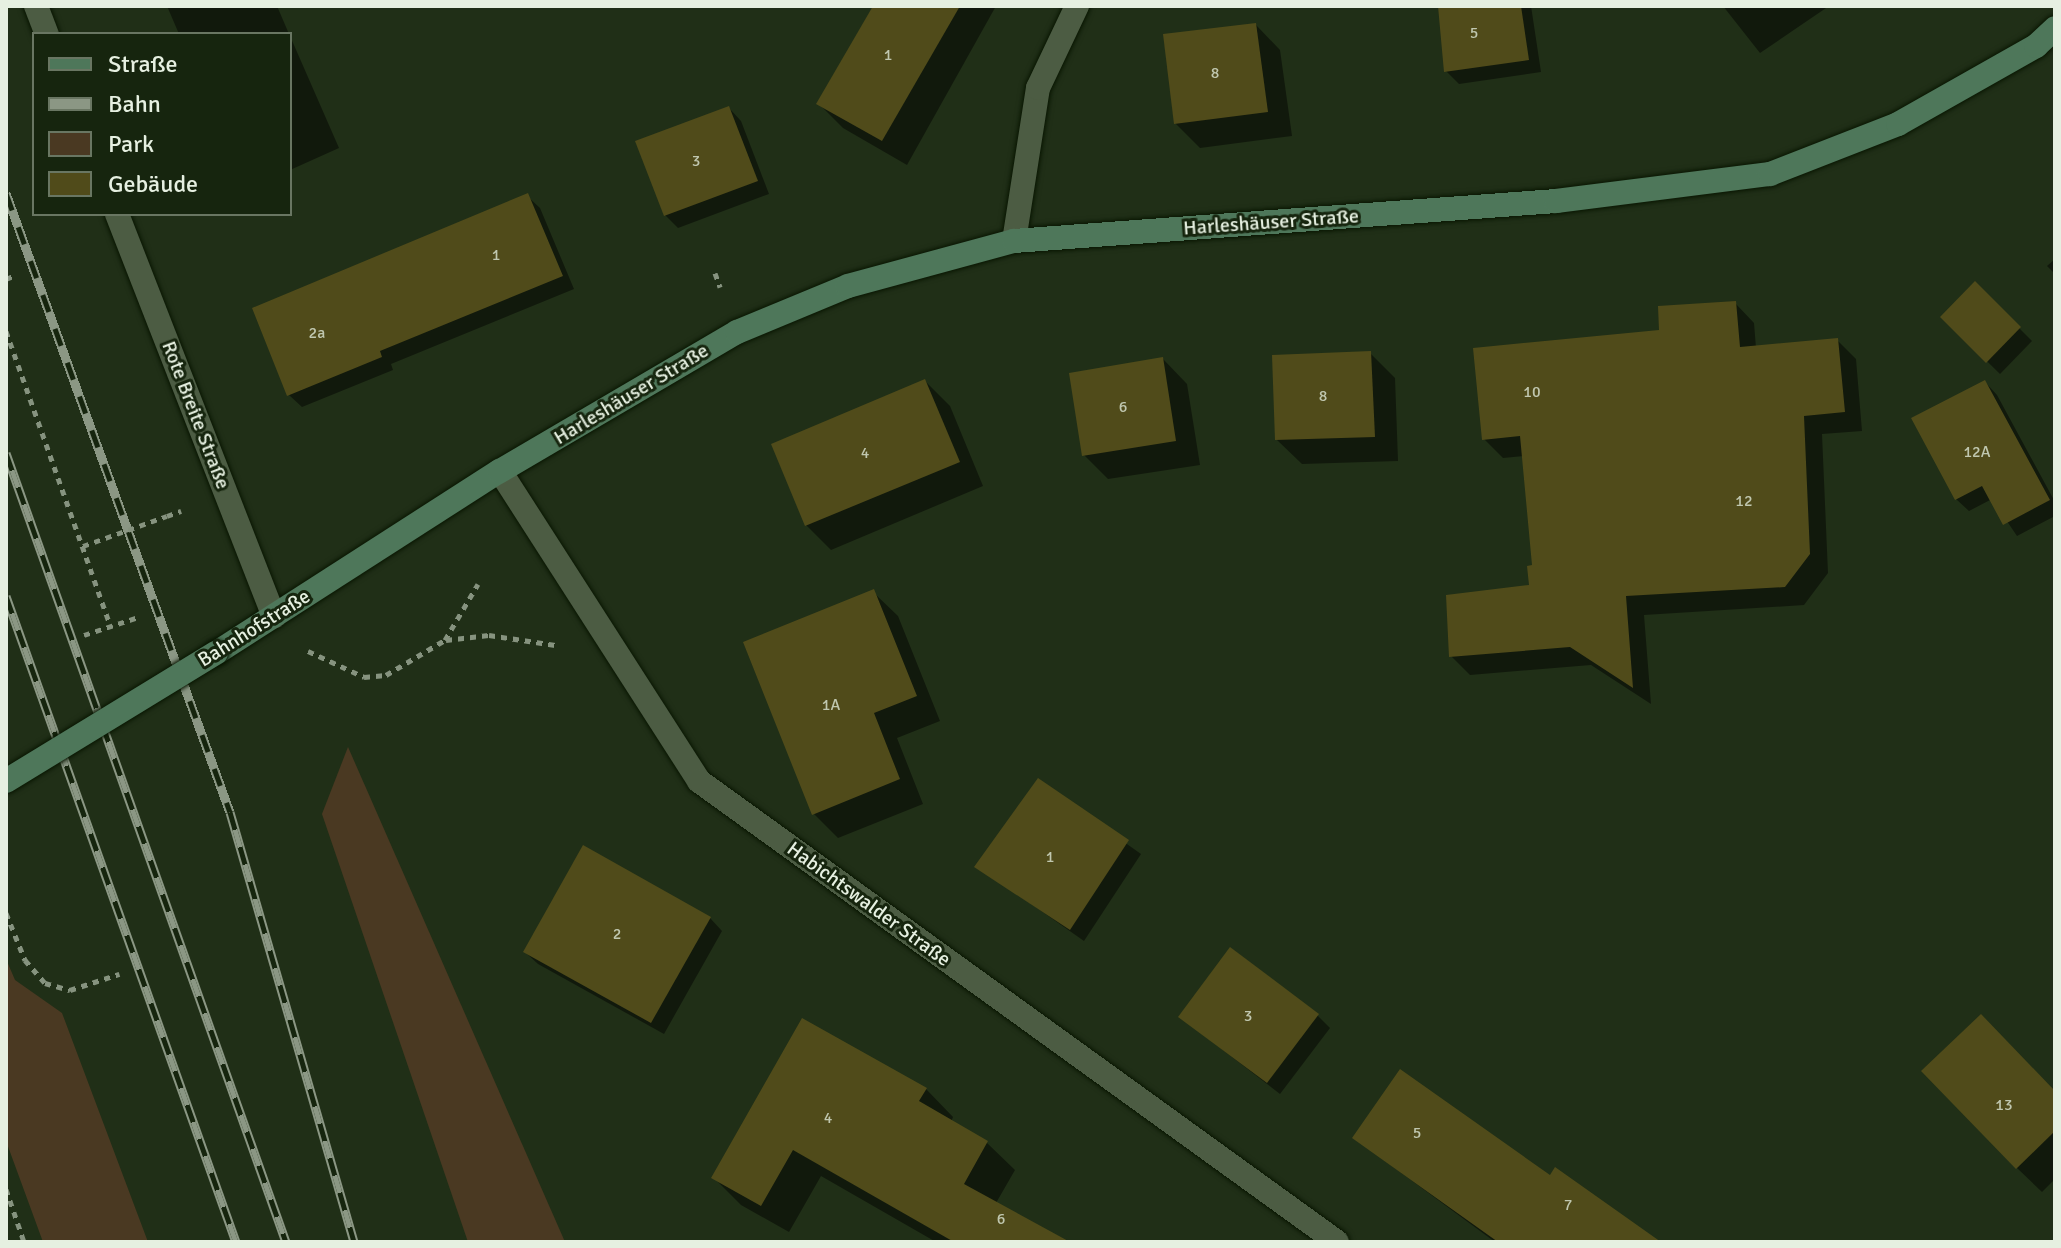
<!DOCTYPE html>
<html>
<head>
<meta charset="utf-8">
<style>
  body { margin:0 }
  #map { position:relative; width:2061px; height:1248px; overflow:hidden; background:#202f17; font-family:Signika,sans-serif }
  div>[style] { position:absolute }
  .green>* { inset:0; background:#4a3922 }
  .shadow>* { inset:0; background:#0007 }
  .building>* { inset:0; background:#504b1a }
  .path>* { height:5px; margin-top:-2.5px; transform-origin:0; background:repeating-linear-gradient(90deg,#86937f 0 6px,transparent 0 12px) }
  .roads { filter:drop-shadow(0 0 2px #091602) drop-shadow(0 0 2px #091602) }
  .street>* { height:24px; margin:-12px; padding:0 12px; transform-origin:12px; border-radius:12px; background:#4c5c43 }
  .secondary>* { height:24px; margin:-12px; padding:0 12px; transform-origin:12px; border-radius:12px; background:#4e775a }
  .rail>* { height:9px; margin-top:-4.5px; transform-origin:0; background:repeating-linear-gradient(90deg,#16250e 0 18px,#8b9784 0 36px); box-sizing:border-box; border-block:2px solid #8b9784 }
  .path-bridge>* { height:5px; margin-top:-2.5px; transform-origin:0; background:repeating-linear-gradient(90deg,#86937f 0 6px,transparent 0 12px) }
  .bridges { filter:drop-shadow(0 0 2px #091602) drop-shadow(0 0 2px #091602) }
  .secondary-bridge>* { height:24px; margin:-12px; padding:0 12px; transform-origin:12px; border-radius:12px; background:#4e775a }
  span { translate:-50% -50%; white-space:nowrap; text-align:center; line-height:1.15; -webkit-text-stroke:6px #16250e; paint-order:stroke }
  .number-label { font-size:16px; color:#c0c7af }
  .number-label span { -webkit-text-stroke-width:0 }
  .street-label { font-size:20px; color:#e6f0e1 }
  .frame { position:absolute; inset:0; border:8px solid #e6f0e1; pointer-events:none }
  .legend { position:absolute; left:32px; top:32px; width:260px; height:184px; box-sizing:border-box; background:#16250e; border:2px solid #697662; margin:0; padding:10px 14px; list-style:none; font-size:24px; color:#e6f0e1 }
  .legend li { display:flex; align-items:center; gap:16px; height:40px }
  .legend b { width:40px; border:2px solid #697662 }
</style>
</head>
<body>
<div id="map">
  <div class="green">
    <i style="clip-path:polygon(348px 747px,565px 1242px,468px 1242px,322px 814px)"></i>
    <i style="clip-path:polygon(6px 959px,15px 980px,62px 1013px,148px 1242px,43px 1242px,6px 1141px)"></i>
  </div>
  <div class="shadow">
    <i style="clip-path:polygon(167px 6px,277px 6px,289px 34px,179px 34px)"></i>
    <i style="clip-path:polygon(876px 6px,996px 6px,907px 165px,843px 128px,819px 104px)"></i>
    <i style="clip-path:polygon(1440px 6px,1531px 6px,1541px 72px,1459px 84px,1446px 71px)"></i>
    <i style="clip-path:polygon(1723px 6px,1829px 6px,1760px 53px)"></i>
    <i style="clip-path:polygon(1256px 25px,1280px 50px,1292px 136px,1200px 148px,1175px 123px)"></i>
    <i style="clip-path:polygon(290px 36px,339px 148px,290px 170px)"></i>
    <i style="clip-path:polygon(729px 108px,741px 121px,769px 194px,678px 228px,665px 215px)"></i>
    <i style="clip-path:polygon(527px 196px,540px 208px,574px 289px,391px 364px,393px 370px,302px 407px,289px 395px)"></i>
    <i style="clip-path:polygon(2055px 259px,2055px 274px,2047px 266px)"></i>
    <i style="clip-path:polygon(1975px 284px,2032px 341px,2000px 374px,1942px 317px)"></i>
    <i style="clip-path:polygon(1736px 304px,1754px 323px,1756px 348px,1837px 340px,1856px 359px,1862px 431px,1822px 434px,1828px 573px,1804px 605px,1644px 615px,1651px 704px,1591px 665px,1470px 675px,1451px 656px,1532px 587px,1535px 567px,1524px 456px,1503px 458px,1484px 439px,1661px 332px)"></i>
    <i style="clip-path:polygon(1370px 353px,1395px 378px,1398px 461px,1302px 464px,1277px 440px)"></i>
    <i style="clip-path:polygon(1163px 359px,1187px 384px,1200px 465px,1108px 479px,1084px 455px)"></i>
    <i style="clip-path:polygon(925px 381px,950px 406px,983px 486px,831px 550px,806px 525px)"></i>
    <i style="clip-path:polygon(1985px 382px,1997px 395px,2055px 502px,2055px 516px,2017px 536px,1992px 499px,1969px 511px,1956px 499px)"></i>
    <i style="clip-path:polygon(873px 592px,898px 616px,940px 721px,897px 738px,923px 804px,838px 838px,814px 814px)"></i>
    <i style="clip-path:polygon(1038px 781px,1141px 854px,1084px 941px,977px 866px)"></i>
    <i style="clip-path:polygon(710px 918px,722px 931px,664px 1034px,538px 964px,525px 952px)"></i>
    <i style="clip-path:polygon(1317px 1015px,1330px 1028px,1280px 1094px,1180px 1017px)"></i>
    <i style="clip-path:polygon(926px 1089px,953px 1117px,951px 1122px,987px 1143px,1015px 1170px,996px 1203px,1066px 1242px,936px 1242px,821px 1176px,789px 1232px,741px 1205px,714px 1178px)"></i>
    <i style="clip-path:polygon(2055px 1093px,2055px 1179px,2042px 1192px,2017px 1168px)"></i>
    <i style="clip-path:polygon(1354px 1138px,1651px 1242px,1495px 1242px)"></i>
  </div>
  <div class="building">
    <i style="clip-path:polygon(873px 6px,960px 6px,882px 141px,816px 104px)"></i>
    <i style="clip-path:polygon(1438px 6px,1521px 6px,1529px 60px,1444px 72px)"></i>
    <i style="clip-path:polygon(1256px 23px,1268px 112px,1174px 124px,1163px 34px)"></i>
    <i style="clip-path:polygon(729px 106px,758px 181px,664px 216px,635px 141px)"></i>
    <i style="clip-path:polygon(528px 193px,563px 276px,380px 351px,382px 357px,287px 396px,252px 308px)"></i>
    <i style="clip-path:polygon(1975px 281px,2021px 327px,1986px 363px,1940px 317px)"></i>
    <i style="clip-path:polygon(1736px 301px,1740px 347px,1838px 338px,1845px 412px,1804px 416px,1810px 554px,1785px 587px,1626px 596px,1633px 688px,1570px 647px,1449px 657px,1446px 595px,1529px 585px,1527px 566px,1532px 565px,1520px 436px,1482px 440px,1473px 348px,1659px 330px,1658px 306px)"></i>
    <i style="clip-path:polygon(1371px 351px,1375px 437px,1275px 440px,1272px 355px)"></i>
    <i style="clip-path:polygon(1163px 357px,1176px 441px,1082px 456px,1069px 373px)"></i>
    <i style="clip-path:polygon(925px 379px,960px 462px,805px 526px,771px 444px)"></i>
    <i style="clip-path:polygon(1985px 380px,2050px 500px,2003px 525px,1982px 486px,1955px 500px,1911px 418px)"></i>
    <i style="clip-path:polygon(874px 589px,917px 696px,874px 713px,900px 779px,812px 815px,743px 642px)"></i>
    <i style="clip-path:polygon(1038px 778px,1129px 840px,1070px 930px,974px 867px)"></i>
    <i style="clip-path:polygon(583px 845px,711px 917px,651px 1023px,523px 952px)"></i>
    <i style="clip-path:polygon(1230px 947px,1319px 1014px,1267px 1083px,1178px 1017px)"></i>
    <i style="clip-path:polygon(1981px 1014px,2055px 1091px,2055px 1131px,2016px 1169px,1921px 1071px)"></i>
    <i style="clip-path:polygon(802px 1018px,927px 1088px,919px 1101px,988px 1141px,964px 1184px,1070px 1242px,954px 1242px,793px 1150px,761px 1206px,711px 1178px)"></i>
    <i style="clip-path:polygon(1400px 1069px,1550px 1175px,1555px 1167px,1661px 1242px,1498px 1242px,1352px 1138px)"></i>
  </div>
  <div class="path">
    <i style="left:715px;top:273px;width:15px;rotate:70deg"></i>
    <i style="left:6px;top:279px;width:11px;rotate:-22deg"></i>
    <i style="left:6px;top:331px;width:314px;rotate:70.5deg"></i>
    <i style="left:167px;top:516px;width:15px;rotate:-20deg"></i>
    <i style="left:84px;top:635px;width:57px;rotate:-18.4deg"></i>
    <i style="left:446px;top:640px;width:43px;rotate:-6.6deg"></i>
    <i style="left:489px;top:635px;width:67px;rotate:8.6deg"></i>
    <i style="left:308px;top:651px;width:62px;rotate:24.9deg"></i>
    <i style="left:364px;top:677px;width:22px;rotate:-5deg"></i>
    <i style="left:386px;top:675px;width:69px;rotate:-30.7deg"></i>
    <i style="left:445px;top:640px;width:65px;rotate:-59.5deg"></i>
    <i style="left:6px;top:913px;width:51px;rotate:68deg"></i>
    <i style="left:25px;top:960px;width:30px;rotate:49deg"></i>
    <i style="left:45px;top:983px;width:26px;rotate:16deg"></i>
    <i style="left:70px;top:990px;width:52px;rotate:-18.1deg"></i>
    <i style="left:6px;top:1189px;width:56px;rotate:71.2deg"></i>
  </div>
  <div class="roads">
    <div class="street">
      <i style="left:36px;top:6px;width:30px;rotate:69deg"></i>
      <i style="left:117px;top:214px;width:432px;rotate:68.7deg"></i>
      <i style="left:1014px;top:241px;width:155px;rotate:-81.1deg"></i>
      <i style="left:1038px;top:88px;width:91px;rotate:-64.6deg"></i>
      <i style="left:500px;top:471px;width:368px;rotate:57.3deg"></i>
      <i style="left:699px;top:781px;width:787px;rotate:35.85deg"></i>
    </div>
    <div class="secondary">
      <i style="left:216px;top:653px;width:337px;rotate:-32.7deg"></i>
      <i style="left:500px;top:471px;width:275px;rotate:-30.4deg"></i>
      <i style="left:737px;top:332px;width:120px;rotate:-22.5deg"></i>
      <i style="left:848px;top:286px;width:172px;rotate:-15.2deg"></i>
      <i style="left:1014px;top:241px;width:543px;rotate:-4.22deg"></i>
      <i style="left:1556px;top:201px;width:216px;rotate:-7.2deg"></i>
      <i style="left:1770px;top:174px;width:137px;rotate:-21.3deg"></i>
      <i style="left:1898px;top:124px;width:159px;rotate:-29.5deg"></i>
      <i style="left:2036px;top:46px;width:26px;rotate:-43deg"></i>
    </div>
  </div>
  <div class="rail">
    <i style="left:6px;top:193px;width:658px;rotate:70.11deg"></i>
    <i style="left:230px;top:812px;width:448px;rotate:73.9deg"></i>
    <i style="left:6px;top:453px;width:837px;rotate:70.46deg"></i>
    <i style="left:6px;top:596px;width:686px;rotate:70.4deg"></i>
  </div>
  <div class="path-bridge">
    <i style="left:83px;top:546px;width:89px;rotate:-19.7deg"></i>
  </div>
  <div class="bridges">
    <div class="secondary-bridge">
      <i style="left:6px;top:781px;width:246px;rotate:-31.4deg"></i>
    </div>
  </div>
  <div class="number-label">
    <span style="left:1474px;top:33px">5</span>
    <span style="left:888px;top:55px">1</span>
    <span style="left:1215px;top:73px">8</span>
    <span style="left:696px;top:161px">3</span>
    <span style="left:496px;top:255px">1</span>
    <span style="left:317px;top:333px">2a</span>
    <span style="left:1532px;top:392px">10</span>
    <span style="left:1323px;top:396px">8</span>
    <span style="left:1123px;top:407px">6</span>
    <span style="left:1977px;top:452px">12A</span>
    <span style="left:865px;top:453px">4</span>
    <span style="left:1744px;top:501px">12</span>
    <span style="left:831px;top:705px">1A</span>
    <span style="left:1050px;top:857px">1</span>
    <span style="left:617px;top:934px">2</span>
    <span style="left:1248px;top:1016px">3</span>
    <span style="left:2004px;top:1105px">13</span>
    <span style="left:828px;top:1118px">4</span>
    <span style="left:1417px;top:1133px">5</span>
    <span style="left:1568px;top:1205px">7</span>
    <span style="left:1001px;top:1219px">6</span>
  </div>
  <div class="street-label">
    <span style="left:1271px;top:222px;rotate:-4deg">Harleshäuser Straße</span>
    <span style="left:631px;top:394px;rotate:-31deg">Harleshäuser Straße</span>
    <span style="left:196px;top:415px;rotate:69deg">Rote Breite Straße</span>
    <span style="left:254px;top:628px;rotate:-32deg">Bahnhofstraße</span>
    <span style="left:869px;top:904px;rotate:36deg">Habichtswalder Straße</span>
  </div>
  <div class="frame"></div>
  <ul class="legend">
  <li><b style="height:10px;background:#4e775a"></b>Straße</li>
  <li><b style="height:10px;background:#8b9784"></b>Bahn</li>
  <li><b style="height:22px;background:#4a3922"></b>Park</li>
  <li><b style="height:22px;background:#504b1a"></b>Gebäude</li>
  </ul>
</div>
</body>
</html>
